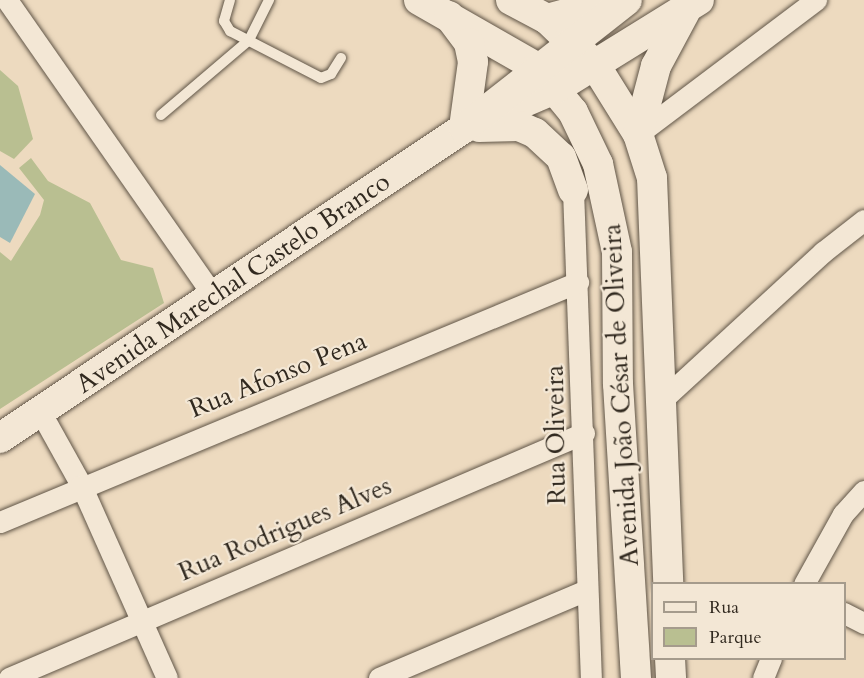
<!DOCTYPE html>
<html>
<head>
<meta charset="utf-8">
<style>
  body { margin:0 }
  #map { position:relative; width:864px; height:678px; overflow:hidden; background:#eddabf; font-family:Cardo,serif }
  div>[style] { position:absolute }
  .green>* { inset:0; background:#b9bf91 }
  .water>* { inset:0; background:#9abab8 }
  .roads { filter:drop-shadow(0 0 2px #605547) drop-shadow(0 0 2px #605547) }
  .lane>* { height:10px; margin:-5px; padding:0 5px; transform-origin:5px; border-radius:5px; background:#f3e7d5 }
  .street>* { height:21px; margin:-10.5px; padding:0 10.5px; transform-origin:10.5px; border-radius:10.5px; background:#f3e7d5 }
  .secondary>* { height:30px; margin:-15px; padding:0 15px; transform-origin:15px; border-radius:15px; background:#f3e7d5 }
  span { translate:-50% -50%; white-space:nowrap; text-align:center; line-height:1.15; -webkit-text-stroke:4.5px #f3e7d5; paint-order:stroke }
  .street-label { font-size:26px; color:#31291f }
  .legend { position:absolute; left:651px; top:582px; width:195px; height:78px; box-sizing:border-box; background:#f3e7d5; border:2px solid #a59b8c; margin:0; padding:8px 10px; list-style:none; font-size:18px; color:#31291f }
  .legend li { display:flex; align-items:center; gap:12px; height:30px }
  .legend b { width:30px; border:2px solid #a59b8c }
</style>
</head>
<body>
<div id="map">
  <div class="green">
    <i style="clip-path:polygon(0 70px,18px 86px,33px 139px,14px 159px,0 151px)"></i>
    <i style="clip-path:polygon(31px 158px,48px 181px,90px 203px,121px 260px,153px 268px,164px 303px,0 409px,0 252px,11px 261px,40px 215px,44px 200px,19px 168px)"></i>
  </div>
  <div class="water">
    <i style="clip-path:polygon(0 165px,35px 194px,10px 243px,0 237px)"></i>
  </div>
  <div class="roads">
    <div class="lane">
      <i style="left:230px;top:0;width:22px;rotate:106deg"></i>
      <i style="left:224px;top:21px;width:12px;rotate:59deg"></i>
      <i style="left:230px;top:31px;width:102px;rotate:27.3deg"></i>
      <i style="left:321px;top:78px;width:11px;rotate:-22deg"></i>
      <i style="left:331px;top:74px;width:19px;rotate:-58deg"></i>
      <i style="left:161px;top:115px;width:116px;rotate:-40.4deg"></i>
      <i style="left:249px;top:40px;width:45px;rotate:-63.4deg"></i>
    </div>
    <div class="street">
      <i style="left:7px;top:0;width:360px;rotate:55.1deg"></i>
      <i style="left:638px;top:134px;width:223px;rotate:-37deg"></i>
      <i style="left:573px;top:190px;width:488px;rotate:87.9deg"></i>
      <i style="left:662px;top:400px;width:219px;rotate:-42.6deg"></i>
      <i style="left:823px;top:252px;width:52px;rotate:-38deg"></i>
      <i style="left:41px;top:413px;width:82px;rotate:60.9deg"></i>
      <i style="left:81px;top:485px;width:211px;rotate:66deg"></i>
      <i style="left:0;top:522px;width:626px;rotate:-22.55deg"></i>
      <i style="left:804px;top:584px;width:80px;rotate:-60.9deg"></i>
      <i style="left:843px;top:514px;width:31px;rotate:-48deg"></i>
      <i style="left:844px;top:613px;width:22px;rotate:27deg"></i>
      <i style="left:9px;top:678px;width:625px;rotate:-23.08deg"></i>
      <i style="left:379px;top:678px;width:225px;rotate:-23deg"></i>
      <i style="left:763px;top:678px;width:22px;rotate:-68deg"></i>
    </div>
    <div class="secondary">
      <i style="left:419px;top:0;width:135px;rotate:29.8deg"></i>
      <i style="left:536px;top:67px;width:58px;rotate:50.6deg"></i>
      <i style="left:573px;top:112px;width:58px;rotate:64.3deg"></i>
      <i style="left:598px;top:164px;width:90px;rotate:77.8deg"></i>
      <i style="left:617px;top:252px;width:132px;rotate:89.6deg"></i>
      <i style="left:618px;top:384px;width:295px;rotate:86.5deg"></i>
      <i style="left:511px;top:0;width:41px;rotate:27.8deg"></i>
      <i style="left:547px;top:19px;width:66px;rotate:43.8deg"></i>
      <i style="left:595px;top:65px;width:81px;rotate:58.1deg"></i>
      <i style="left:638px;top:134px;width:46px;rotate:72.3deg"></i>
      <i style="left:652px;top:178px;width:406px;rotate:87.7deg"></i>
      <i style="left:449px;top:16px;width:34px;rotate:53deg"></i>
      <i style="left:469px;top:43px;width:19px;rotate:78deg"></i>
      <i style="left:473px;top:62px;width:67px;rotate:97.8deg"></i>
      <i style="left:547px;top:19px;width:73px;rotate:-15deg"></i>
      <i style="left:492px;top:116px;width:71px;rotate:-23.3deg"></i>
      <i style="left:557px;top:88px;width:167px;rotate:-31.8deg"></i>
      <i style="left:479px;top:127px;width:40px;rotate:-1.4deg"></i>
      <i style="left:519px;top:126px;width:17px;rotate:24deg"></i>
      <i style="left:535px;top:133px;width:35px;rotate:43deg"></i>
      <i style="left:561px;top:157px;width:35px;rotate:70deg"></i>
      <i style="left:638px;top:134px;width:70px;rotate:-75.2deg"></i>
      <i style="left:656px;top:66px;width:61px;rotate:-61.8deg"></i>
      <i style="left:0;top:438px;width:558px;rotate:-33.75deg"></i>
      <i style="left:464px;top:128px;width:207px;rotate:-38.1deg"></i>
      <i style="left:670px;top:658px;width:20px;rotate:87deg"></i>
    </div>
  </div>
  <div class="street-label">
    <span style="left:233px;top:283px;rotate:-34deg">Avenida Marechal Castelo Branco</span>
    <span style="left:278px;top:375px;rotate:-22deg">Rua Afonso Pena</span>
    <span style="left:621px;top:395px;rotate:-93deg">Avenida João César de Oliveira</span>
    <span style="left:556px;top:435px;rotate:-91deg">Rua Oliveira</span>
    <span style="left:285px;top:529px;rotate:-23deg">Rua Rodrigues Alves</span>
  </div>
  <ul class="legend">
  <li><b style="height:8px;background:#f3e7d5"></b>Rua</li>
  <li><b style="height:16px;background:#b9bf91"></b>Parque</li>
  </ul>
</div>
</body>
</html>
